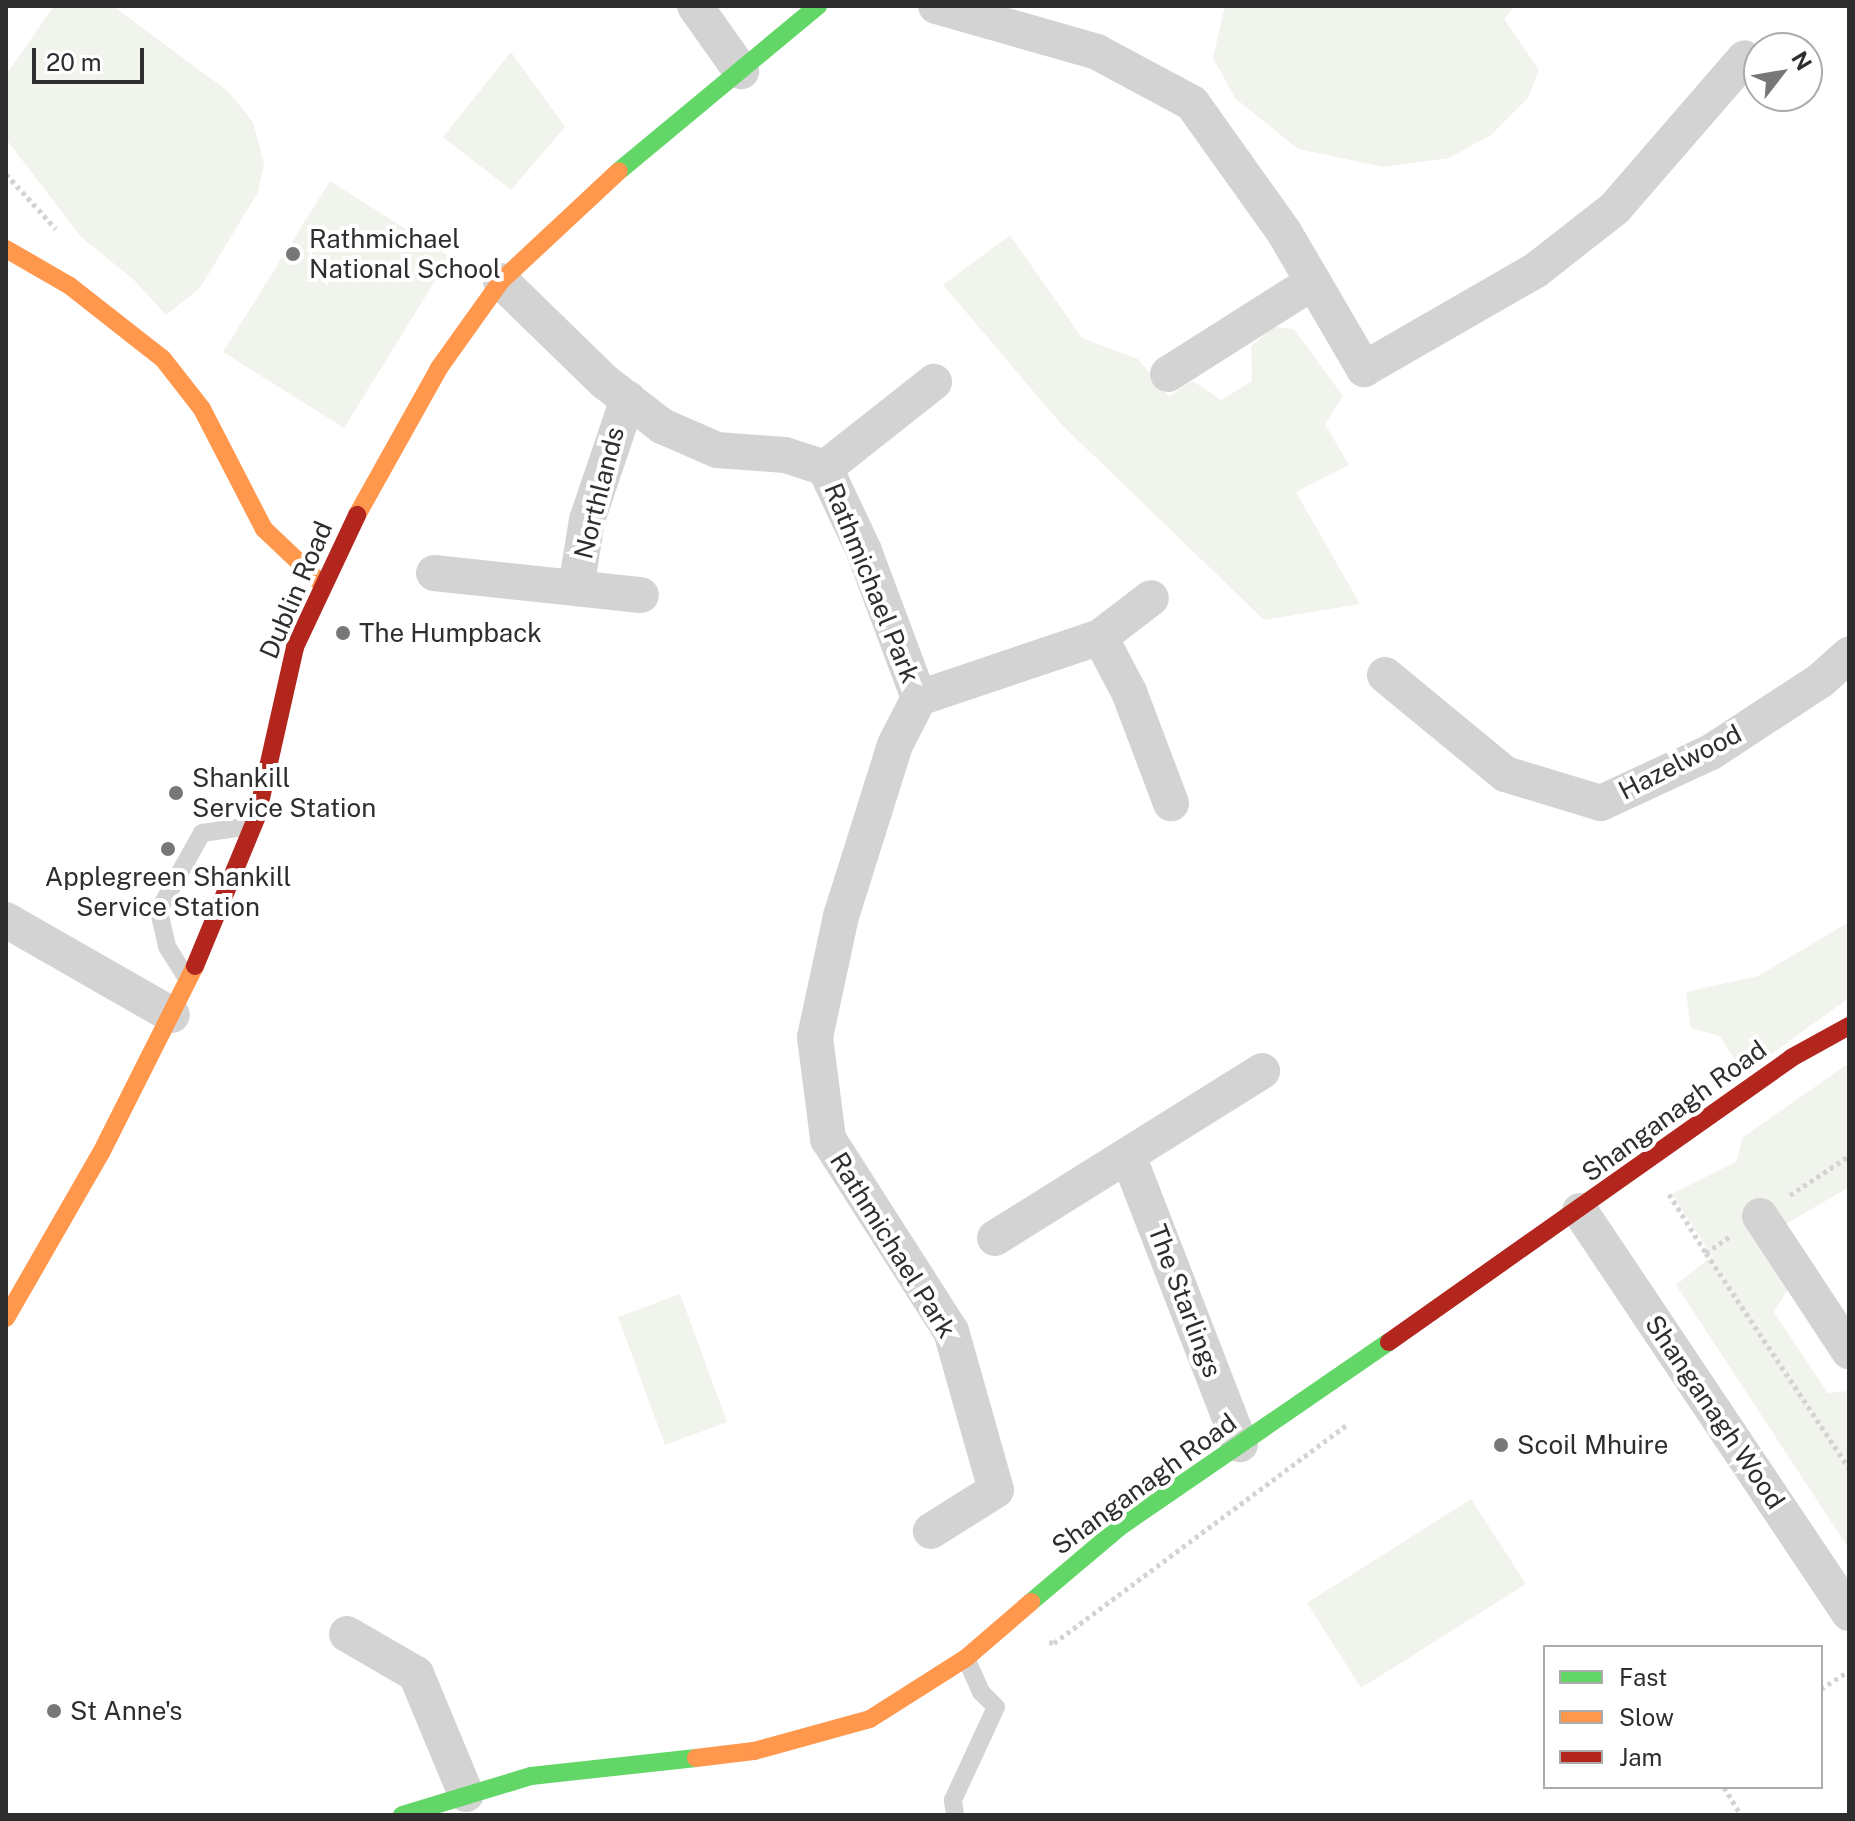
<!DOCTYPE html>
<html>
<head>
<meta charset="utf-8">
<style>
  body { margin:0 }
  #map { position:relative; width:1855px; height:1821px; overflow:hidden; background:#fff; font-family:"Public Sans",sans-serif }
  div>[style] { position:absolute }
  .green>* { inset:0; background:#f1f4ec }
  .path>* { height:5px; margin-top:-2.5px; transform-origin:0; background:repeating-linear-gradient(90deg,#d3d3d3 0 4px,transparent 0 8px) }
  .lane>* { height:18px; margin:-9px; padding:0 9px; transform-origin:9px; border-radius:9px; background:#d3d3d3 }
  .street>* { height:36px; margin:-18px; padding:0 18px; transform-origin:18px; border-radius:18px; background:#d3d3d3 }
  .fast>* { height:18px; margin:-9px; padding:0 9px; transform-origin:9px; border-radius:9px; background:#63d668 }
  .slow>* { height:18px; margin:-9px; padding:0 9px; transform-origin:9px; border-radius:9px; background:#ff974d }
  .jam>* { height:18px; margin:-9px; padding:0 9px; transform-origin:9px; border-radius:9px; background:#b3261e }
  .dots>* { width:22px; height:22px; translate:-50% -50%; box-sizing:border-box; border:4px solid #fff; border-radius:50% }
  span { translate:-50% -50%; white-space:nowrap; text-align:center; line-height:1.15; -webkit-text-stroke:8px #fff; paint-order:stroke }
  .poi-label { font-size:26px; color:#2e2e2e }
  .left { translate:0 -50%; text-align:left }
  .street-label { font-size:26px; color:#2e2e2e }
  .frame { position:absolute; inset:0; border:8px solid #2e2e2e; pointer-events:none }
  .legend { position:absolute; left:1543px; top:1645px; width:280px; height:144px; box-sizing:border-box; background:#fff; border:2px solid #ababab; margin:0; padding:10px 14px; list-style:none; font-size:24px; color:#2e2e2e }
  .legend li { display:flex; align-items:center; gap:16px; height:40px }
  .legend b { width:40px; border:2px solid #ababab }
  .north { position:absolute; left:1743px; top:32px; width:80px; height:80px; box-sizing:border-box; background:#fff; border:2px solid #ababab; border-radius:50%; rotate:59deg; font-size:22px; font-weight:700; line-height:32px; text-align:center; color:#2e2e2e }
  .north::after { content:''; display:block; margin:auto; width:28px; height:36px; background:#777; clip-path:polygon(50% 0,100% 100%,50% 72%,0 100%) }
  .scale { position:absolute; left:32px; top:48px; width:112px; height:36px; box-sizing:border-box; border:4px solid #2e2e2e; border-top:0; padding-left:10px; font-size:24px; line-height:28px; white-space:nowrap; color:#2e2e2e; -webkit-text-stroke:6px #fff; paint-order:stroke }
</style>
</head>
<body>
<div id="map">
  <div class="green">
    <i style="clip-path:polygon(54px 6px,113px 6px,229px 92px,253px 122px,264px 164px,258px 192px,200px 288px,166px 315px,133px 279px,81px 237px,6px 139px,6px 75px)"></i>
    <i style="clip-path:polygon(1225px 6px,1515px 6px,1504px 19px,1539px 70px,1528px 98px,1491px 135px,1449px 158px,1383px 167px,1298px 149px,1235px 98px,1213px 58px)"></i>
    <i style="clip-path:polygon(511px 52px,565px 127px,511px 190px,443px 137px)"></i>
    <i style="clip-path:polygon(330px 181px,450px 257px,344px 428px,223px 352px)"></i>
    <i style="clip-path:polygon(1010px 235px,1082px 338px,1138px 359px,1169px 396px,1193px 381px,1221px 400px,1252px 381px,1251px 346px,1274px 327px,1294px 329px,1343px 396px,1325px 424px,1349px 465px,1296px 492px,1360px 604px,1264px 620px,1062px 425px,943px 285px)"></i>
    <i style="clip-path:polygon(1849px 922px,1849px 998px,1743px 1074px,1720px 1036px,1691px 1028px,1686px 992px,1758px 976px)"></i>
    <i style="clip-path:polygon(1849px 1063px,1849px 1187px,1759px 1240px,1790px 1286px,1774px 1312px,1828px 1393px,1849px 1391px,1849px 1549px,1676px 1285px,1712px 1256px,1672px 1194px,1737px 1161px,1742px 1138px)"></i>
    <i style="clip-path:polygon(680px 1294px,727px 1422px,665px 1445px,618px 1317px)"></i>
    <i style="clip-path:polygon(1471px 1499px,1526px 1584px,1361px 1688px,1307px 1603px)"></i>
  </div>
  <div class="path">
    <i style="left:6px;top:174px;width:74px;rotate:47.7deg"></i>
    <i style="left:1669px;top:1194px;width:70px;rotate:57.9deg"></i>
    <i style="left:1706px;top:1253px;width:32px;rotate:-35deg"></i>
    <i style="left:1790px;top:1195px;width:71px;rotate:-33.5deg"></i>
    <i style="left:1706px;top:1253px;width:258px;rotate:56.4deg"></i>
    <i style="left:1049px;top:1642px;width:5px;rotate:11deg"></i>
    <i style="left:1054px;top:1643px;width:364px;rotate:-36.7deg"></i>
    <i style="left:1821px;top:1689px;width:33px;rotate:-33deg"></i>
    <i style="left:1724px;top:1787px;width:33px;rotate:59deg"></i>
  </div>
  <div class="lane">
    <i style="left:186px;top:977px;width:36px;rotate:-122deg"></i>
    <i style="left:167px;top:946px;width:37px;rotate:-103deg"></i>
    <i style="left:159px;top:910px;width:88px;rotate:-60.8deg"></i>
    <i style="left:202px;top:833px;width:49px;rotate:-8.1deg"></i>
    <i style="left:955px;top:1815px;width:15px;rotate:-98deg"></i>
    <i style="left:953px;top:1800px;width:102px;rotate:-65.2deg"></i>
    <i style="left:996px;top:1707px;width:21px;rotate:-135deg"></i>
    <i style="left:981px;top:1692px;width:37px;rotate:-114deg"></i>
  </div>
  <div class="street">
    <i style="left:695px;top:6px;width:80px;rotate:54.7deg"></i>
    <i style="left:936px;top:6px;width:167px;rotate:15.9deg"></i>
    <i style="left:1097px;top:52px;width:108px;rotate:28.2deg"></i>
    <i style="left:1192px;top:103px;width:158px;rotate:54.5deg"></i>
    <i style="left:1284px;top:232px;width:159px;rotate:59.7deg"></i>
    <i style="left:1364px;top:369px;width:198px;rotate:-29.9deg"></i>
    <i style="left:1536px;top:270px;width:100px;rotate:-38.1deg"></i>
    <i style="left:1615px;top:208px;width:198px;rotate:-49.1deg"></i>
    <i style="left:501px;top:281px;width:145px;rotate:44.2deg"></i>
    <i style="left:605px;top:382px;width:72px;rotate:37.7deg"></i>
    <i style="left:662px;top:426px;width:60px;rotate:23.6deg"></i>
    <i style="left:717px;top:450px;width:68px;rotate:4.2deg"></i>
    <i style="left:785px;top:455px;width:42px;rotate:18deg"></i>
    <i style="left:825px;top:468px;width:92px;rotate:64.8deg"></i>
    <i style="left:864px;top:551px;width:157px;rotate:69.5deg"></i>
    <i style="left:919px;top:698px;width:53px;rotate:117.1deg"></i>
    <i style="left:895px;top:745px;width:179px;rotate:107.5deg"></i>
    <i style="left:841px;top:916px;width:124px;rotate:102.1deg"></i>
    <i style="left:815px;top:1037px;width:103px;rotate:82.7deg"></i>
    <i style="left:828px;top:1139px;width:228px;rotate:57.4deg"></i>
    <i style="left:951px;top:1331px;width:165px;rotate:74.2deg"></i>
    <i style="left:996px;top:1490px;width:77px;rotate:147.8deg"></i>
    <i style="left:1168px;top:374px;width:172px;rotate:-32.4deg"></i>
    <i style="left:825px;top:468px;width:139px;rotate:-38.3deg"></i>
    <i style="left:434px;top:573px;width:208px;rotate:6.1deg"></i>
    <i style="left:576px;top:588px;width:69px;rotate:-80.8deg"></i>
    <i style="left:587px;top:520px;width:128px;rotate:-71.3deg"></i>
    <i style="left:1100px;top:637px;width:62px;rotate:62.2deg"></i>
    <i style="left:1129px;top:692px;width:119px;rotate:69.3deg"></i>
    <i style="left:1385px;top:675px;width:156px;rotate:39.5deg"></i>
    <i style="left:1505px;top:774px;width:100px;rotate:16.8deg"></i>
    <i style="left:1601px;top:803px;width:121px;rotate:-24.9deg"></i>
    <i style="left:1711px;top:752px;width:131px;rotate:-33.2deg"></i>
    <i style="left:1821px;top:680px;width:38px;rotate:-42deg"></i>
    <i style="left:919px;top:698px;width:191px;rotate:-18.6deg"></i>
    <i style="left:1100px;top:637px;width:64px;rotate:-37.4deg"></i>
    <i style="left:6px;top:920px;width:191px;rotate:29.8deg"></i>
    <i style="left:1129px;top:1158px;width:307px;rotate:68.8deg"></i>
    <i style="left:1580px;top:1211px;width:484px;rotate:56.2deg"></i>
    <i style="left:1760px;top:1216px;width:162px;rotate:56.6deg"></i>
    <i style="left:995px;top:1238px;width:315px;rotate:-32deg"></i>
    <i style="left:347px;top:1634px;width:80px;rotate:30.1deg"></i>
    <i style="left:416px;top:1674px;width:130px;rotate:67.4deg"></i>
  </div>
  <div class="fast">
    <i style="left:619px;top:171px;width:259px;rotate:-39.7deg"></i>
    <i style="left:1031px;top:1602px;width:118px;rotate:-40.2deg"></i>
    <i style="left:1121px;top:1526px;width:325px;rotate:-34.5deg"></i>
    <i style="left:402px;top:1815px;width:135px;rotate:-16.8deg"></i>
    <i style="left:531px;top:1776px;width:166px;rotate:-6.2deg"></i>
  </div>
  <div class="slow">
    <i style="left:6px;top:249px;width:74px;rotate:30deg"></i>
    <i style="left:70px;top:286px;width:118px;rotate:38.1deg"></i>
    <i style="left:163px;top:359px;width:63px;rotate:52deg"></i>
    <i style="left:202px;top:409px;width:135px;rotate:62.7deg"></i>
    <i style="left:264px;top:529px;width:81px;rotate:43.5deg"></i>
    <i style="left:357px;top:515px;width:168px;rotate:-60.8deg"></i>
    <i style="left:439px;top:368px;width:107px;rotate:-54.5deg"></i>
    <i style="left:501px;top:281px;width:161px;rotate:-43deg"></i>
    <i style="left:6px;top:1318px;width:190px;rotate:-60.1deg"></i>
    <i style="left:101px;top:1153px;width:209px;rotate:-63.3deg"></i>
    <i style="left:696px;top:1758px;width:58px;rotate:-6.9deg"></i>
    <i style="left:754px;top:1751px;width:120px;rotate:-15.4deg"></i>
    <i style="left:870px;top:1719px;width:114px;rotate:-32.4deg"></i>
    <i style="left:966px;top:1658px;width:86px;rotate:-40.7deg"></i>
  </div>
  <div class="jam">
    <i style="left:195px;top:966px;width:162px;rotate:-67.5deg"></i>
    <i style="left:257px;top:816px;width:173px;rotate:-77.3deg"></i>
    <i style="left:295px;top:647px;width:146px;rotate:-64.8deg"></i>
    <i style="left:1389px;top:1342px;width:492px;rotate:-35.2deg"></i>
    <i style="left:1791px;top:1058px;width:66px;rotate:-28.9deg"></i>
  </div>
  <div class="dots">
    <i style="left:293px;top:254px;background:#777"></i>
    <i style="left:343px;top:633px;background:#777"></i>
    <i style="left:176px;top:793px;background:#777"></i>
    <i style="left:168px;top:849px;background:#777"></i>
    <i style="left:1501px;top:1445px;background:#777"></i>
    <i style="left:54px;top:1711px;background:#777"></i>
  </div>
  <div class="poi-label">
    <span class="left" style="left:309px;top:254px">Rathmichael<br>National School</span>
    <span class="left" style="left:359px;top:633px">The Humpback</span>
    <span class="left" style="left:192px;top:793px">Shankill<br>Service Station</span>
    <span style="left:168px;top:892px">Applegreen Shankill<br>Service Station</span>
    <span class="left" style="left:1517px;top:1445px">Scoil Mhuire</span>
    <span class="left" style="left:70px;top:1711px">St Anne's</span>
  </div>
  <div class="street-label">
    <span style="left:599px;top:493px;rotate:-76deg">Northlands</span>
    <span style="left:872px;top:583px;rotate:68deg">Rathmichael Park</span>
    <span style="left:296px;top:590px;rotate:-67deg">Dublin Road</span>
    <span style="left:1680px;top:762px;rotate:-27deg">Hazelwood</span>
    <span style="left:1674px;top:1111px;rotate:-36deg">Shanganagh Road</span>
    <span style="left:893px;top:1245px;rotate:58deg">Rathmichael Park</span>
    <span style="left:1185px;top:1301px;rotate:69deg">The Starlings</span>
    <span style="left:1715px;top:1412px;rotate:56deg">Shanganagh Wood</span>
    <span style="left:1144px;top:1484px;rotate:-36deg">Shanganagh Road</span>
  </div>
  <div class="frame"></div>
  <ul class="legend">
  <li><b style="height:10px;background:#63d668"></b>Fast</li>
  <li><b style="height:10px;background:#ff974d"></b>Slow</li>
  <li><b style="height:10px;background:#b3261e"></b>Jam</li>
  </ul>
  <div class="north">N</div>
  <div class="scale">20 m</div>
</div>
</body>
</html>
